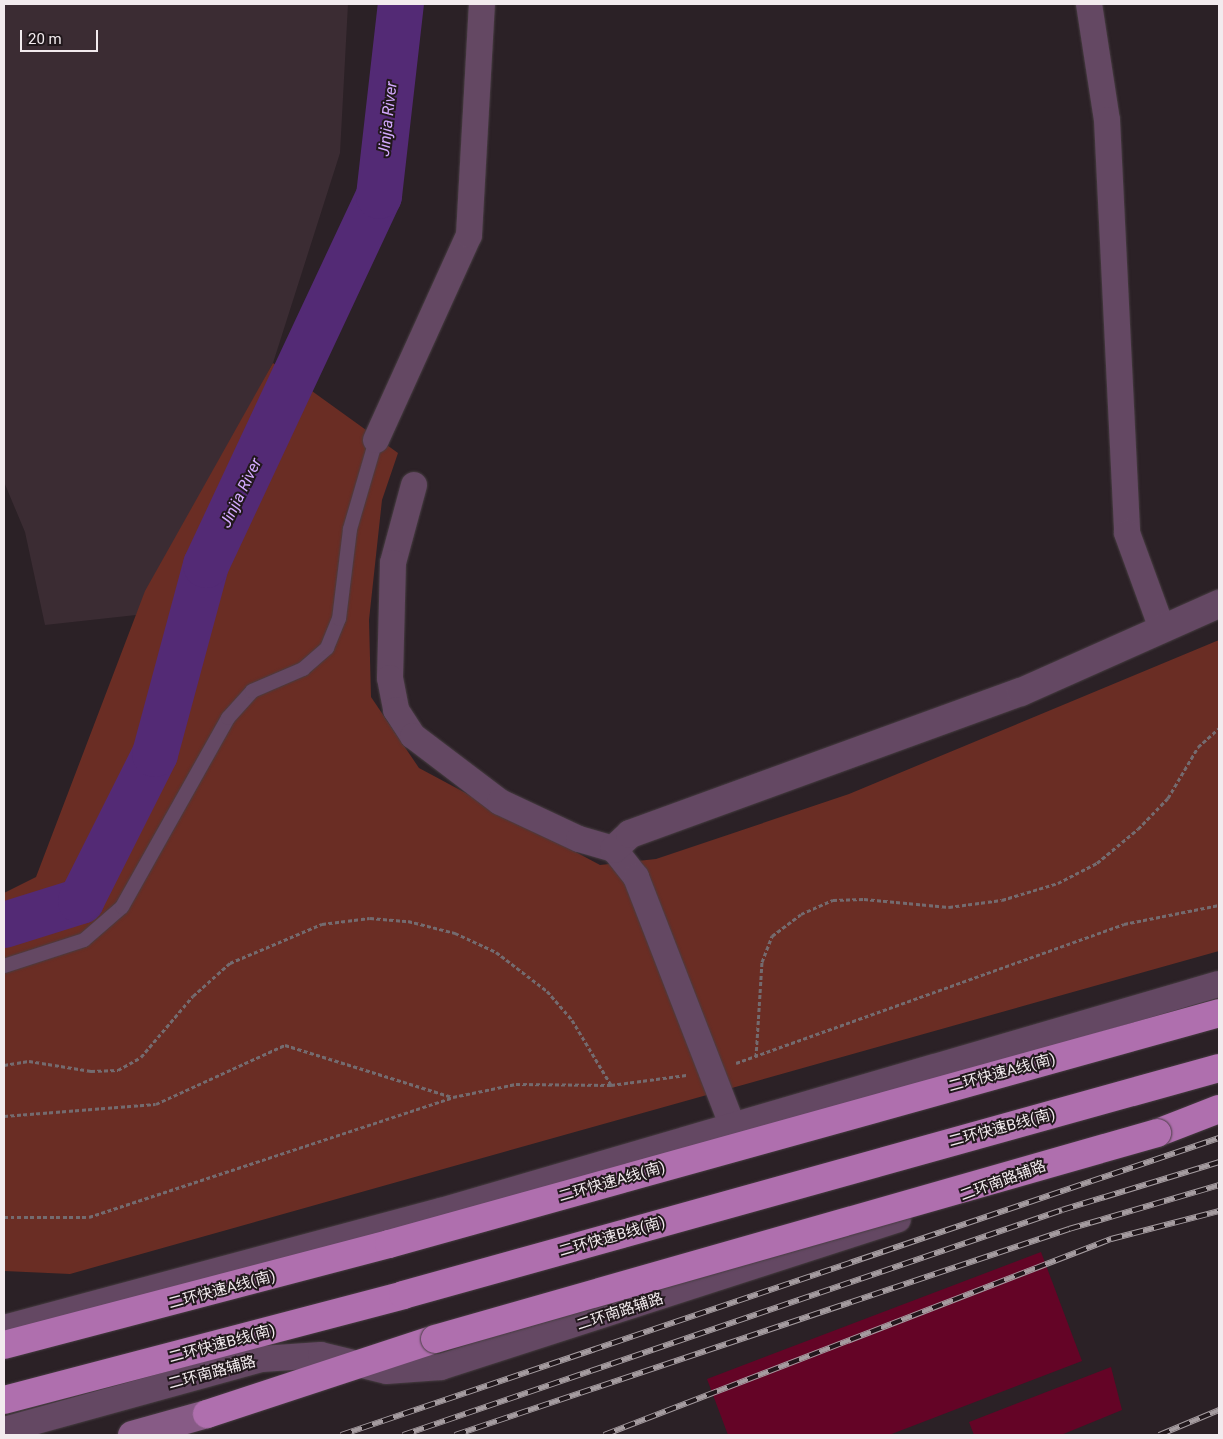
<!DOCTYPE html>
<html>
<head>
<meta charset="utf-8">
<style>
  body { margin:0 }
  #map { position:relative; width:1223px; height:1439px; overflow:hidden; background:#2b2126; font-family:Roboto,"Noto Sans SC",sans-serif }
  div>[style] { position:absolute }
  .built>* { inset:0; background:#3b2c33 }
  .green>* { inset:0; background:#6a2d24 }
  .river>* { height:46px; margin:-23px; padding:0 23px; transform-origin:23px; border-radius:23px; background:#532a75 }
  .building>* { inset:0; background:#640426 }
  .path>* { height:3px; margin-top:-1.5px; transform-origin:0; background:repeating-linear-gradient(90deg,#746b6f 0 4px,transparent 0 6.5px) }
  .roads { filter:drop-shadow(0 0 1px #473d42) drop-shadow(0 0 1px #473d42) }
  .service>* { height:14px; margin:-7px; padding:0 7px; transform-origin:7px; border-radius:7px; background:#644863 }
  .minor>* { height:26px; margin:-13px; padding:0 13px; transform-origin:13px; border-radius:13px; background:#644863 }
  .tertiary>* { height:28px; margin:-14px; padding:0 14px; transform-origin:14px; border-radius:14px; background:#644863 }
  .secondary>* { height:28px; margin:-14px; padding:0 14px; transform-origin:14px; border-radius:14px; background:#875b86 }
  .trunk>* { height:28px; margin:-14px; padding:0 14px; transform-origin:14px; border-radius:14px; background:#af6fae }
  .rail>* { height:5.5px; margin-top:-2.75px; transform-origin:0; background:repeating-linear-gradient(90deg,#21181c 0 11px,#a59ca0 0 22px); box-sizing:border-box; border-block:1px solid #a59ca0 }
  .bridges { filter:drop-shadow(0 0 1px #473d42) drop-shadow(0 0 1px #473d42) }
  .trunk-bridge>* { height:28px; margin:-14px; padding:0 14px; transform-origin:14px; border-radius:14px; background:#af6fae }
  span { translate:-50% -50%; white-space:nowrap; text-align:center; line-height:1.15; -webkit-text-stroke:4px #21181c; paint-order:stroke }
  .street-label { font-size:15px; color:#f2ebee }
  .water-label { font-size:16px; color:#d4aaff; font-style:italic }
  .frame { position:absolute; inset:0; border:5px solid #f2ebee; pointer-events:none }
  .scale { position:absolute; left:20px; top:30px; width:78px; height:22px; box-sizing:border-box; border:2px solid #f2ebee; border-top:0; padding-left:6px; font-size:15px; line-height:18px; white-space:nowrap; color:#f2ebee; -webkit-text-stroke:4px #21181c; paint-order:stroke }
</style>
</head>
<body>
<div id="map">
  <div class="built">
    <i style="clip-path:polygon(4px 4px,348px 4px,340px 153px,273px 363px,136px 615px,45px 625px,25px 532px,4px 482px)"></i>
  </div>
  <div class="green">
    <i style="clip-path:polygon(273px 363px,398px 453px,382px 500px,369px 620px,371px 697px,419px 768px,600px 865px,656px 859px,849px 794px,1219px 640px,1219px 951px,70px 1274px,4px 1271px,4px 893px,36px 877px,145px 591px)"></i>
  </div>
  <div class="river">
    <i style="left:4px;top:925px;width:81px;rotate:-17.3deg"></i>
    <i style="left:81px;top:901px;width:165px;rotate:-63.3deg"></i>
    <i style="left:155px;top:754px;width:196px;rotate:-74.9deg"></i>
    <i style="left:206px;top:565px;width:408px;rotate:-64.9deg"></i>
    <i style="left:379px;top:196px;width:193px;rotate:-83.5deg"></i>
  </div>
  <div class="building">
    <i style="clip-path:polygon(1041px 1252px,1082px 1361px,889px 1435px,728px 1435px,707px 1379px)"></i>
    <i style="clip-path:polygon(1111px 1367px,1122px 1410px,1061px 1435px,974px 1435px,969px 1422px)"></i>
  </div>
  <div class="path">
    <i style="left:756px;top:1057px;width:95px;rotate:-86.4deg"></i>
    <i style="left:762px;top:962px;width:28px;rotate:-69deg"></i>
    <i style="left:772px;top:936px;width:36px;rotate:-37deg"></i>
    <i style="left:801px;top:914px;width:35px;rotate:-24deg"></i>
    <i style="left:833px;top:900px;width:31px;rotate:-2deg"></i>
    <i style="left:864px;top:899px;width:85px;rotate:5.4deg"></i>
    <i style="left:949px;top:907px;width:53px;rotate:-7.5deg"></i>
    <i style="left:1002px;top:900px;width:59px;rotate:-16.9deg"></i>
    <i style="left:1058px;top:883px;width:44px;rotate:-27.1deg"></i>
    <i style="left:1097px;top:863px;width:53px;rotate:-39.7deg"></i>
    <i style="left:1138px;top:829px;width:43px;rotate:-45.9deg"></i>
    <i style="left:1168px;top:798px;width:59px;rotate:-59.5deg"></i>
    <i style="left:1198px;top:747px;width:28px;rotate:-42deg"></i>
    <i style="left:736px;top:1063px;width:412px;rotate:-19.7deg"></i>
    <i style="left:1124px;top:924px;width:97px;rotate:-11.3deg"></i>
    <i style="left:4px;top:1065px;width:25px;rotate:-9deg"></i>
    <i style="left:29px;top:1061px;width:63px;rotate:9.2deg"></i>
    <i style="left:91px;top:1071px;width:27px;rotate:-2deg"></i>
    <i style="left:118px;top:1070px;width:26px;rotate:-29deg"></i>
    <i style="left:141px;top:1057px;width:80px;rotate:-49.6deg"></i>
    <i style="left:193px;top:996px;width:50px;rotate:-41.7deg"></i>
    <i style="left:230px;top:963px;width:100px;rotate:-23deg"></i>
    <i style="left:322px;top:924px;width:48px;rotate:-7.1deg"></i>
    <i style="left:370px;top:918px;width:38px;rotate:5deg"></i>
    <i style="left:408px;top:921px;width:49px;rotate:14.3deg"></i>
    <i style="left:455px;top:933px;width:45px;rotate:24.9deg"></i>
    <i style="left:496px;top:952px;width:64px;rotate:37.4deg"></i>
    <i style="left:547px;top:991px;width:38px;rotate:49deg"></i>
    <i style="left:572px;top:1020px;width:76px;rotate:59deg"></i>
    <i style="left:4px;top:1116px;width:152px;rotate:-4.5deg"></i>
    <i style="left:156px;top:1104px;width:142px;rotate:-24.6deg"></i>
    <i style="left:285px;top:1045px;width:175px;rotate:17.3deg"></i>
    <i style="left:4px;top:1217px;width:85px"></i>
    <i style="left:89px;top:1217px;width:383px;rotate:-18.2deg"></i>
    <i style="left:453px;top:1097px;width:64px;rotate:-11.7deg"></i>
    <i style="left:516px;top:1084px;width:95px;rotate:0.6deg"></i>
    <i style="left:611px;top:1085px;width:76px;rotate:-7.6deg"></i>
  </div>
  <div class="roads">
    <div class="service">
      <i style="left:4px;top:966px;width:84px;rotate:-18deg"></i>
      <i style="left:84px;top:940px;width:50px;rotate:-41deg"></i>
      <i style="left:122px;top:907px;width:217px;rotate:-60.7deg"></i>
      <i style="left:228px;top:718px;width:36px;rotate:-48deg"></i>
      <i style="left:252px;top:691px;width:56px;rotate:-23.3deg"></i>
      <i style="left:303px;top:669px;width:32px;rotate:-41deg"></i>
      <i style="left:327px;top:648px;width:31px;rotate:-68deg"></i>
      <i style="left:339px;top:619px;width:91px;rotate:-83deg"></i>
      <i style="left:350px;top:529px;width:93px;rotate:-73.7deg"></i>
    </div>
    <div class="minor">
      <i style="left:1089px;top:4px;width:117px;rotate:81.2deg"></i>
      <i style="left:1107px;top:120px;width:413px;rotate:87.2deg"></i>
      <i style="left:1127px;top:533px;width:99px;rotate:69.9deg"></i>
      <i style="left:376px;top:440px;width:225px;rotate:-65.6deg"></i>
      <i style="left:469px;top:235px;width:231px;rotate:-86.8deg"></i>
      <i style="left:414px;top:485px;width:81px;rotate:105.1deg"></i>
      <i style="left:393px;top:563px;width:115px;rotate:91.5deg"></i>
      <i style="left:390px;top:678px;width:33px;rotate:79deg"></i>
      <i style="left:396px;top:710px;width:31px;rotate:57deg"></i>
      <i style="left:413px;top:736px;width:109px;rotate:37.2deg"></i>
      <i style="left:500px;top:802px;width:87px;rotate:25.1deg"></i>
      <i style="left:579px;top:839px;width:36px;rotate:16deg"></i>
      <i style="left:614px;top:849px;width:36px;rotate:52deg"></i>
      <i style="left:636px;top:877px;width:266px;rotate:68.8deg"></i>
      <i style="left:4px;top:1328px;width:452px;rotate:-15deg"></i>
      <i style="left:441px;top:1211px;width:810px;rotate:-16.27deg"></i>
      <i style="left:4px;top:1430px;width:268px;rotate:-15.4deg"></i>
      <i style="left:262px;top:1359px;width:59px;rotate:-3.9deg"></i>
      <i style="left:321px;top:1355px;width:67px;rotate:13.8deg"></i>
      <i style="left:386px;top:1371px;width:55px;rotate:-4.2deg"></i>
      <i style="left:441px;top:1367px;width:480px;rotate:-17.9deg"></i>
    </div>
    <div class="tertiary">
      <i style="left:614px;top:849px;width:22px;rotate:-43deg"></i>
      <i style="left:630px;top:834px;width:416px;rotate:-20deg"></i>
      <i style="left:1021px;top:692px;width:217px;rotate:-24deg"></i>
    </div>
    <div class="secondary">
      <i style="left:132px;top:1435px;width:78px;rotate:-15.6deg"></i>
    </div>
    <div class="trunk">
      <i style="left:1157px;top:1133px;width:66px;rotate:-21.2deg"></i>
      <i style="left:4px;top:1345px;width:398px;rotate:-14.7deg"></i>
      <i style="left:389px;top:1244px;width:862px;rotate:-15.55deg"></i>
      <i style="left:4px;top:1400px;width:413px;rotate:-14.7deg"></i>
      <i style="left:403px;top:1295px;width:847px;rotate:-15.55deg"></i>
      <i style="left:207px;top:1414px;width:240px;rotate:-18.2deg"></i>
    </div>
  </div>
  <div class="rail">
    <i style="left:341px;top:1435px;width:927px;rotate:-18.69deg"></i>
    <i style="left:403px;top:1435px;width:696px;rotate:-18.85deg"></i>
    <i style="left:1062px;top:1210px;width:164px;rotate:-17deg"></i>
    <i style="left:455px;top:1435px;width:648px;rotate:-18.55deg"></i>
    <i style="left:1069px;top:1229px;width:156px;rotate:-16.3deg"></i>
    <i style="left:604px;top:1435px;width:544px;rotate:-21.14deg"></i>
    <i style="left:1111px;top:1239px;width:112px;rotate:-14.5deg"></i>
    <i style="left:1159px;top:1435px;width:65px;rotate:-22.6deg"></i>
  </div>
  <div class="bridges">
    <div class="trunk-bridge">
      <i style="left:435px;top:1339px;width:751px;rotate:-15.92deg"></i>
    </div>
  </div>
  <div class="street-label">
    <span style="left:1002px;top:1073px;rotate:-15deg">二环快速A线(南)</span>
    <span style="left:1002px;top:1128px;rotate:-15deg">二环快速B线(南)</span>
    <span style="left:1003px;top:1181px;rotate:-20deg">二环南路辅路</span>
    <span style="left:612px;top:1182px;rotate:-16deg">二环快速A线(南)</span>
    <span style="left:612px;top:1237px;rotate:-16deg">二环快速B线(南)</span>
    <span style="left:222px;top:1290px;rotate:-15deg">二环快速A线(南)</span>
    <span style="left:620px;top:1312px;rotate:-18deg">二环南路辅路</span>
    <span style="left:222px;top:1344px;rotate:-15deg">二环快速B线(南)</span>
    <span style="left:212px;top:1373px;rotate:-15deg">二环南路辅路</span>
  </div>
  <div class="water-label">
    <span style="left:388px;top:119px;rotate:-84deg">Jinjia River</span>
    <span style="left:241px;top:493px;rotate:-64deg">Jinjia River</span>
  </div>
  <div class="frame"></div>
  <div class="scale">20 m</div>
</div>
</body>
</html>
